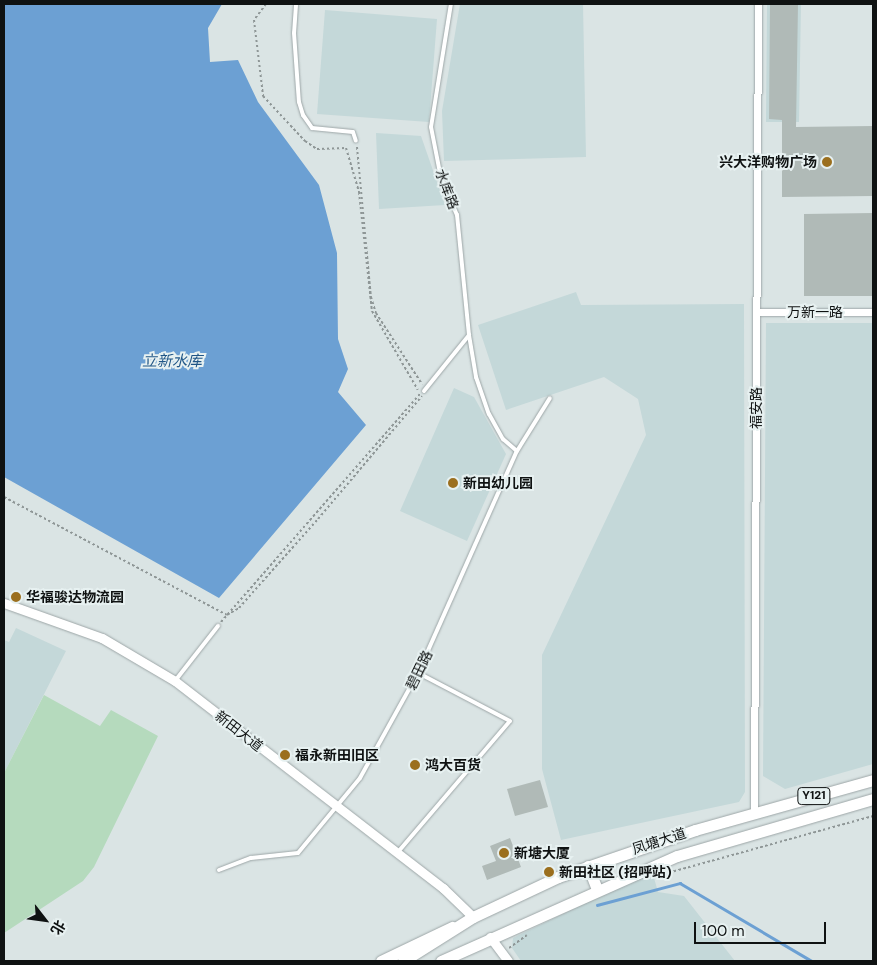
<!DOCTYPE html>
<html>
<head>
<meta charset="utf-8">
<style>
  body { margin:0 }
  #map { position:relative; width:877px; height:965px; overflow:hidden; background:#dae4e4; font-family:"DM Sans","Noto Sans SC",sans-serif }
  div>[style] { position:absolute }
  .built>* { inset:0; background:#c4d8d9 }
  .green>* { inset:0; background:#b5dabd }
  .water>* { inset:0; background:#6ca0d3 }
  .stream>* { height:2.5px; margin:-1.25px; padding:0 1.25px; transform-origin:1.25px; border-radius:1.25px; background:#6ca0d3 }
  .building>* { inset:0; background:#b0bab7 }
  .path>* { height:2px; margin-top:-1px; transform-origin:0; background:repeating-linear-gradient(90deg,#8e9696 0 2.5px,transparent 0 5px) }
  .roads { filter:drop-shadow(0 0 1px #9da6a7) drop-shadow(0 0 1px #9da6a7) }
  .service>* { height:4px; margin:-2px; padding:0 2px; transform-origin:2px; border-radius:2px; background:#fff }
  .minor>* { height:7px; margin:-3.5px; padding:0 3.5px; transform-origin:3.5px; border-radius:3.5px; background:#fff }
  .tertiary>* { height:9px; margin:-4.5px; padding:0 4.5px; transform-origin:4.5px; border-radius:4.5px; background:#fff }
  .primary>* { height:11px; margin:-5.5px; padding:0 5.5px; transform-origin:5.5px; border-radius:5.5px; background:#fff }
  .dots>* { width:14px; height:14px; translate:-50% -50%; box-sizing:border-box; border:2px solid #e7f1f1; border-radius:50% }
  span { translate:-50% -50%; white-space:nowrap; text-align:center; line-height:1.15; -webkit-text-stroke:4px #e7f1f1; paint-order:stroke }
  .shield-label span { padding:1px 4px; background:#e7f1f1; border:1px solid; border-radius:4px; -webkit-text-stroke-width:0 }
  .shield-label { font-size:12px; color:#0f1212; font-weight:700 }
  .poi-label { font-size:14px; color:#0f1212; font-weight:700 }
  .right { translate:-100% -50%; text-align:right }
  .left { translate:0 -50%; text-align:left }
  .street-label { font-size:14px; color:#0f1212 }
  .water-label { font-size:15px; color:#1f5586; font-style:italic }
  .frame { position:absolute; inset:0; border:5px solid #0f1212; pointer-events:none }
  .north { position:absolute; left:20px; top:895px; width:50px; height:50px; -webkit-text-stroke:4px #e7f1f1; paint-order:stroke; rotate:120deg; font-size:14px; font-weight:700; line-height:20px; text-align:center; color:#0f1212 }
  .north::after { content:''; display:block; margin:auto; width:18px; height:22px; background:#0f1212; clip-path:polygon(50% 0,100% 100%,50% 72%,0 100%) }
  .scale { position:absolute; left:694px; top:922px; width:132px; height:22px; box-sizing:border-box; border:2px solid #0f1212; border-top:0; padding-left:6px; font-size:15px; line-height:18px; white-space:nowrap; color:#0f1212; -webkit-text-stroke:4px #e7f1f1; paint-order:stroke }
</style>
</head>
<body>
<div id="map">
  <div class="built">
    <i style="clip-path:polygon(460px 4px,583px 4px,586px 157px,444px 161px,442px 111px)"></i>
    <i style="clip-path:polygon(767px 4px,801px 4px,799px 122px,766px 122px)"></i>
    <i style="clip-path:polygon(325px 10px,437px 19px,429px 122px,317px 114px)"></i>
    <i style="clip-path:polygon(376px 133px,421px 136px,445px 205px,379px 209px)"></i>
    <i style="clip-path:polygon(576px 292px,581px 305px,744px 304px,745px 792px,739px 802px,561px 840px,542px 769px,542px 655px,646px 435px,638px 399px,604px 377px,506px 410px,478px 325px)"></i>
    <i style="clip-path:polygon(766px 323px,873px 323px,873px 764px,785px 789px,763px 776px)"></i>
    <i style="clip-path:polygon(454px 388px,474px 397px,506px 454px,467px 541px,400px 511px)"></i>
    <i style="clip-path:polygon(16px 628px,66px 651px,4px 773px,4px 640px,9px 642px)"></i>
    <i style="clip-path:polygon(643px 875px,654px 878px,658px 892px,684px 896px,735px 961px,521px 961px,512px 948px,513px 938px)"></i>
  </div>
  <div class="green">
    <i style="clip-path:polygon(44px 695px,100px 726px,111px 710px,158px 736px,94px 867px,83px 881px,4px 933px,4px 773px)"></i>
  </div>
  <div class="water">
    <i style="clip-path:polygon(4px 4px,222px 4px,208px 28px,210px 62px,238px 60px,258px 102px,319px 185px,337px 253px,338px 339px,348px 369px,338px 392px,366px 425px,219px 598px,4px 477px)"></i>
  </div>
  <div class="stream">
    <i style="left:597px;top:905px;width:86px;rotate:-14.8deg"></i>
    <i style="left:680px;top:883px;width:153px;rotate:30.6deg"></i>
  </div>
  <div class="building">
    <i style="clip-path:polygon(770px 4px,798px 4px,796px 127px,873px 126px,873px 196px,782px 197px,782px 120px,769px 119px)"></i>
    <i style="clip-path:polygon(873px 213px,873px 296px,804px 296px,804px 214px)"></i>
    <i style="clip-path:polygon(540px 780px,548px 807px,515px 816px,507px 789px)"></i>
    <i style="clip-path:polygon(510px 838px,521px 867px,487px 880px,482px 866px,496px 861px,490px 846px)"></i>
  </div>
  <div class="path">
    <i style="left:266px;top:4px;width:20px;rotate:127deg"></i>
    <i style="left:254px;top:20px;width:77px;rotate:83.2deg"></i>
    <i style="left:263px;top:96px;width:62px;rotate:47deg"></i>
    <i style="left:305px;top:141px;width:14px;rotate:34deg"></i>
    <i style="left:317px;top:149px;width:29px;rotate:-2deg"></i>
    <i style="left:346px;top:148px;width:46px;rotate:73.5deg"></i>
    <i style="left:359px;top:192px;width:120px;rotate:83.8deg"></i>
    <i style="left:372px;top:311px;width:91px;rotate:59.8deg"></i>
    <i style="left:357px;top:147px;width:151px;rotate:84.7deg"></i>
    <i style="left:371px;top:297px;width:17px;rotate:73deg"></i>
    <i style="left:376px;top:313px;width:85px;rotate:57.1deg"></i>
    <i style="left:4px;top:497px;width:252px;rotate:27.9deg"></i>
    <i style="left:227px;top:615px;width:14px;rotate:-30deg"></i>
    <i style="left:239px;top:608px;width:119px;rotate:-48.4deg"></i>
    <i style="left:318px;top:519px;width:161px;rotate:-49.8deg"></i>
    <i style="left:221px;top:622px;width:303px;rotate:-48.9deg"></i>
    <i style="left:664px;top:874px;width:217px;rotate:-15.5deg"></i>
    <i style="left:509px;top:948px;width:22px;rotate:-36deg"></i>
  </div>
  <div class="roads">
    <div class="service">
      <i style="left:296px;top:5px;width:28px;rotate:94deg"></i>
      <i style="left:294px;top:33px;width:69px;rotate:85.9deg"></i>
      <i style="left:299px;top:102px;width:14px;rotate:73deg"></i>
      <i style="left:303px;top:115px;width:16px;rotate:55deg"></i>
      <i style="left:312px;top:128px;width:41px;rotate:5.6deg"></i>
      <i style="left:353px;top:132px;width:9px;rotate:72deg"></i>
      <i style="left:469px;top:335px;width:43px;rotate:80.5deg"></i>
      <i style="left:476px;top:377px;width:39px;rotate:71deg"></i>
      <i style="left:489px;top:414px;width:29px;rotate:61deg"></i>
      <i style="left:503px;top:439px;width:18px;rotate:41deg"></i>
      <i style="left:424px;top:391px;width:72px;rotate:-51.2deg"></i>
      <i style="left:469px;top:335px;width:121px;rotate:-95.7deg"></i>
      <i style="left:457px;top:215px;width:40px;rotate:-113.4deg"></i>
      <i style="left:441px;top:178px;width:52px;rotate:-101.1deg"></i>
      <i style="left:431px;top:127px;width:125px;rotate:-80.8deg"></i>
      <i style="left:175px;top:681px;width:70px;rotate:-52deg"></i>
      <i style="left:398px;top:852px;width:172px;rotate:-49.5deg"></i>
      <i style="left:510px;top:721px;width:104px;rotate:-152.4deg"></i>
      <i style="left:219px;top:870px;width:34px;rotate:-21deg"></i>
      <i style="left:251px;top:858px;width:47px;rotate:-6.1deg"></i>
      <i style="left:298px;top:853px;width:97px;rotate:-50.4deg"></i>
      <i style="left:360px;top:778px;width:120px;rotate:-61.1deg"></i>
      <i style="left:418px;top:673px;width:243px;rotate:-66deg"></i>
      <i style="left:517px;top:451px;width:62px;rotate:-58.1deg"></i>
    </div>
    <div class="minor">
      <i style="left:756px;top:312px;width:117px"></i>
      <i style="left:754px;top:813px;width:809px;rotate:-89.72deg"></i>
    </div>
    <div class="tertiary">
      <i style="left:4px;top:603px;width:104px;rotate:19.7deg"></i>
      <i style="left:102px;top:638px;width:85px;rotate:30.5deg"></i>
      <i style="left:175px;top:681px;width:339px;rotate:37.7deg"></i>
      <i style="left:443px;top:888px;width:42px;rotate:44deg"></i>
      <i style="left:490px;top:937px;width:30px;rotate:53deg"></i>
    </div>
    <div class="primary">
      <i style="left:588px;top:866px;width:26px;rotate:69deg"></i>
      <i style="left:381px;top:961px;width:79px;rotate:-25.6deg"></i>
      <i style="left:403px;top:961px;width:83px;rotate:-32.2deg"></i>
      <i style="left:473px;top:917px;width:94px;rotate:-25.2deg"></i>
      <i style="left:558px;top:877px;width:145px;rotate:-18.9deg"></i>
      <i style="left:695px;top:830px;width:185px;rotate:-15.7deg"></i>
      <i style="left:441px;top:961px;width:258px;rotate:-24deg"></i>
      <i style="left:677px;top:856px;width:204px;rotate:-16.2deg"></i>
    </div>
  </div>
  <div class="dots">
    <i style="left:827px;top:162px;background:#9b6f1e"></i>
    <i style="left:453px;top:483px;background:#9b6f1e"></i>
    <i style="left:16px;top:597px;background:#9b6f1e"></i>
    <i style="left:285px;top:755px;background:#9b6f1e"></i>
    <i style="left:415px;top:765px;background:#9b6f1e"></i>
    <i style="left:504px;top:853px;background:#9b6f1e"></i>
    <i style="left:549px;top:872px;background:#9b6f1e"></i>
  </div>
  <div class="shield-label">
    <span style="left:814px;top:796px">Y121</span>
  </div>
  <div class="poi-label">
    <span class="right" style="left:817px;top:162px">兴大洋购物广场</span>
    <span class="left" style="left:463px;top:483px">新田幼儿园</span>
    <span class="left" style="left:26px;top:597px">华福骏达物流园</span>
    <span class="left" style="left:295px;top:755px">福永新田旧区</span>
    <span class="left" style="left:425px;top:765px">鸿大百货</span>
    <span class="left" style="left:514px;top:853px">新塘大厦</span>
    <span class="left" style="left:559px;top:872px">新田社区 (招呼站)</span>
  </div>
  <div class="street-label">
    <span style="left:447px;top:189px;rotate:69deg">水库路</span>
    <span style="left:815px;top:312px">万新一路</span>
    <span style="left:756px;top:408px;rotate:-90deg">福安路</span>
    <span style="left:419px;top:670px;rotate:-64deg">碧田路</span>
    <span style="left:239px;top:731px;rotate:38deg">新田大道</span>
    <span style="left:659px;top:841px;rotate:-18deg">凤塘大道</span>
  </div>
  <div class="water-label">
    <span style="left:172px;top:362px">立新水库</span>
  </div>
  <div class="frame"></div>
  <div class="north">北</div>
  <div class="scale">100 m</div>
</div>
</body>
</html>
